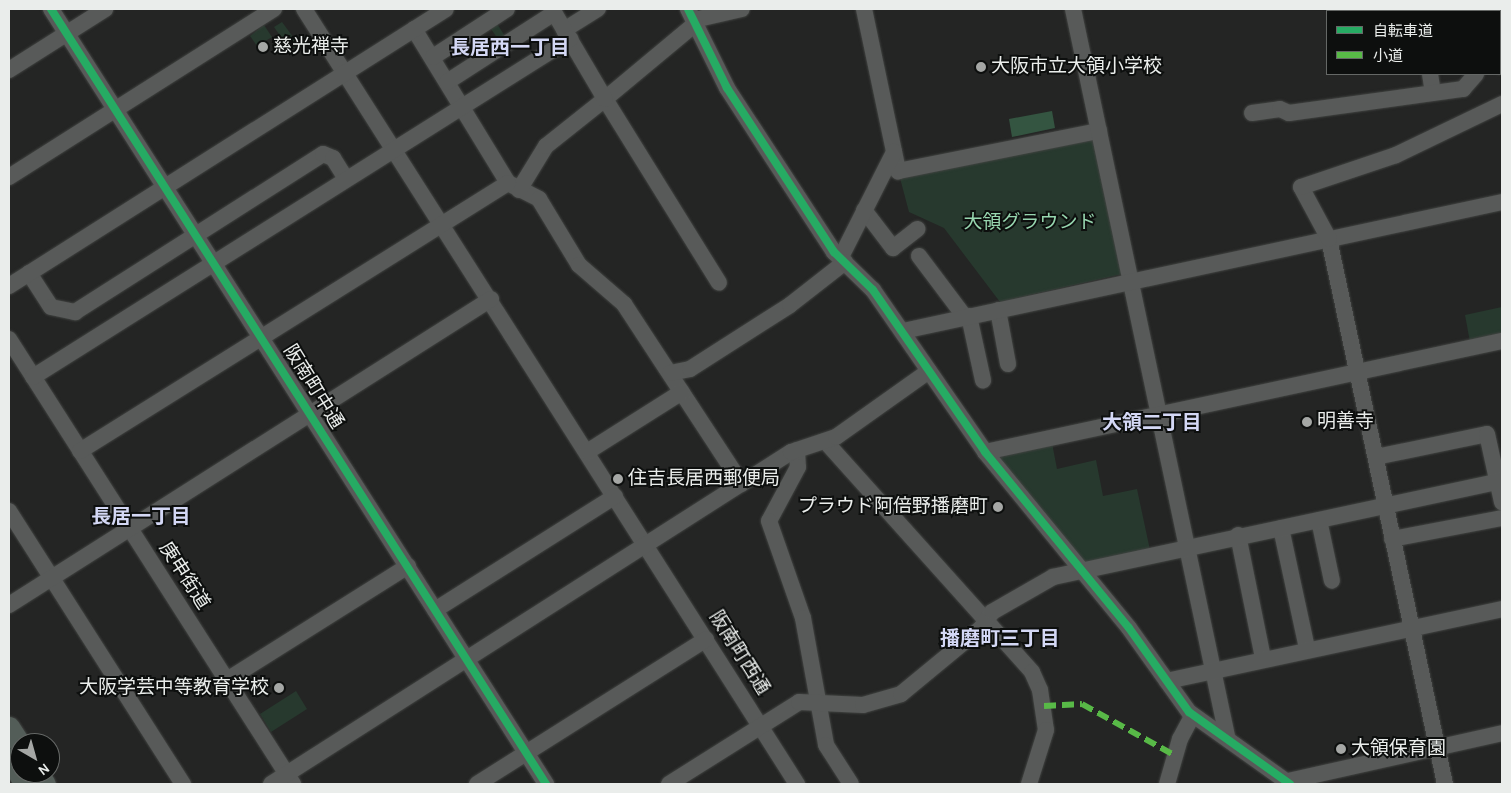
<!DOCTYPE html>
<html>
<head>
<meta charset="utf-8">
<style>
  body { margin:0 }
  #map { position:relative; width:1511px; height:793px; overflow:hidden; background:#242524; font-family:Karla,"Noto Sans JP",sans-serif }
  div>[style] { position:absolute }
  .green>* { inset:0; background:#27392e }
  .water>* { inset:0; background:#345541 }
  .roads { filter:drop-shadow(0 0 1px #414341) drop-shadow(0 0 1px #414341) }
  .minor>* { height:16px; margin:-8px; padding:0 8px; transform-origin:8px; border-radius:8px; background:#585a59 }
  .major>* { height:21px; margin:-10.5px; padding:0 10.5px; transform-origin:10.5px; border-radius:10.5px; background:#535d58 }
  .quiet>* { height:6px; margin-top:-3px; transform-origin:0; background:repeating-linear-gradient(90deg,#58b947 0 12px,transparent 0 18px) }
  .cycleway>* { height:8px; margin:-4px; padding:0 4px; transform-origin:4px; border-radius:4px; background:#26ab63 }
  .dots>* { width:14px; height:14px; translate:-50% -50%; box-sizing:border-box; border:2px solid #0d0f0e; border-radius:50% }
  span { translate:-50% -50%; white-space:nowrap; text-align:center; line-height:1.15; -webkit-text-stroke:4px #0d0f0e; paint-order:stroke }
  .poi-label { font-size:19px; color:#eaedeb }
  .left { translate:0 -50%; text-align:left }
  .right { translate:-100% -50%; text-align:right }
  .park-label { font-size:19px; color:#97d6af }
  .street-label { font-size:19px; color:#eaedeb }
  .neighbourhood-label { font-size:20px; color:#d4d8f5; font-weight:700 }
  .frame { position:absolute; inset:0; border:10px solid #eaedeb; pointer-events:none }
  .legend { position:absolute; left:1326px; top:10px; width:175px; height:65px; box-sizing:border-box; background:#0d0f0e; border:1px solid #656866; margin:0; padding:6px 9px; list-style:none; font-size:15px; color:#eaedeb }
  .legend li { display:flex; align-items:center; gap:10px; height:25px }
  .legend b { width:25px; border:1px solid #656866 }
  .north { position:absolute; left:10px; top:733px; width:50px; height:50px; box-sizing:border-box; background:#0d0f0e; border:1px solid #656866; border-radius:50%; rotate:142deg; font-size:14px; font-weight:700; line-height:20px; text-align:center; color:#eaedeb }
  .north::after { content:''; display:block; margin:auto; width:18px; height:22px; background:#a5a7a5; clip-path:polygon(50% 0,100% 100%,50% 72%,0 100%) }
</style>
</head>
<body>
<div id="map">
  <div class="green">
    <i style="clip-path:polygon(1432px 9px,1502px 9px,1502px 56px,1500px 11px)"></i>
    <i style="clip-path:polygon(282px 22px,299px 45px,290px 50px,274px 27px)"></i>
    <i style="clip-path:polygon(496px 22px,506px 38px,500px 42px,489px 26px)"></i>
    <i style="clip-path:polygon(264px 25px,272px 37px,257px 46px,250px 36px)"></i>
    <i style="clip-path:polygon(1094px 139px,1122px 274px,1000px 302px,944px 228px,909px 212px,900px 178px)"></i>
    <i style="clip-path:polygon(1502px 307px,1502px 336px,1470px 342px,1465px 315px)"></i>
    <i style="clip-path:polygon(1052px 443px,1057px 469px,1096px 460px,1103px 496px,1137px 489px,1150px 550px,1087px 564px,995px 456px)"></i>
    <i style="clip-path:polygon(296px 691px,307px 709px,271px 732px,260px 714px)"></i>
  </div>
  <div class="water">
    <i style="clip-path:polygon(1052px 111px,1055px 128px,1012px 137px,1009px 119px)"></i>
  </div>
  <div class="roads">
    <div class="minor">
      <i style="left:51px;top:9px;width:920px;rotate:57.43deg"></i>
      <i style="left:304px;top:9px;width:919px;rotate:57.54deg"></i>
      <i style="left:688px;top:9px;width:88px;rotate:63.7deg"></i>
      <i style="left:727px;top:88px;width:196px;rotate:56.9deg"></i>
      <i style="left:834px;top:252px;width:54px;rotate:44.3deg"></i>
      <i style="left:873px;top:290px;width:197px;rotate:55.3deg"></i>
      <i style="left:985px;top:452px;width:227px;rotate:50.7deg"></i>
      <i style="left:1129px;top:628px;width:103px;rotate:54.5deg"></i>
      <i style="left:1189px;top:712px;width:124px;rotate:35.5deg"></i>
      <i style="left:864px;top:9px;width:166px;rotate:78.1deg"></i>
      <i style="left:898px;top:171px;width:205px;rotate:-11.3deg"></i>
      <i style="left:1073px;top:9px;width:743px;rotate:78.04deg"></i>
      <i style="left:1421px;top:9px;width:2px;rotate:90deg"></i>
      <i style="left:694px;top:20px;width:49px;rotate:-12.9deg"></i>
      <i style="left:695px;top:24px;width:117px;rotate:140.2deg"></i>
      <i style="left:605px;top:99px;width:216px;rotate:58.2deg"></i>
      <i style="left:414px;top:29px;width:180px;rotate:58.6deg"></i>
      <i style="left:508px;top:183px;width:35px;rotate:27deg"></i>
      <i style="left:539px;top:199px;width:77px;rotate:58.8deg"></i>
      <i style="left:579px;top:265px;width:60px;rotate:40.9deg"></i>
      <i style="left:624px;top:304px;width:215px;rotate:56.8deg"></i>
      <i style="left:564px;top:30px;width:40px;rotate:-32deg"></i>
      <i style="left:433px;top:57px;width:88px;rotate:-33deg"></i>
      <i style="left:1500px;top:66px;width:2px;rotate:-27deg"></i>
      <i style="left:9px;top:70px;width:114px;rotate:-32.4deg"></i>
      <i style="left:1430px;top:74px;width:19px;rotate:81deg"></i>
      <i style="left:447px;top:82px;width:127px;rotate:-32.8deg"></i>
      <i style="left:1252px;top:113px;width:28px;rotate:-8deg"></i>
      <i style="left:1280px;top:109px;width:10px;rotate:24deg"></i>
      <i style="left:1289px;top:113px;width:176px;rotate:-7.9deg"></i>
      <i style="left:1463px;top:89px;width:20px;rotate:-49deg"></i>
      <i style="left:9px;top:177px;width:314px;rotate:-32.4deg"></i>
      <i style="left:519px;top:190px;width:52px;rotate:-58.5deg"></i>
      <i style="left:546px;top:146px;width:75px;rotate:-38.5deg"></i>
      <i style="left:605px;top:99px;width:104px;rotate:-120.5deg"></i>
      <i style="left:864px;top:210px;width:48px;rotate:52.7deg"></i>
      <i style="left:893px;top:248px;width:31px;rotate:-38deg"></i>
      <i style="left:919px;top:256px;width:76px;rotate:53deg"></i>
      <i style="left:841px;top:257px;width:118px;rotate:-63.2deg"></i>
      <i style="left:29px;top:273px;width:40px;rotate:57.1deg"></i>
      <i style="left:51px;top:307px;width:25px;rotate:12deg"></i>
      <i style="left:75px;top:312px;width:294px;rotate:-32.5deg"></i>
      <i style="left:323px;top:154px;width:11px;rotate:22deg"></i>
      <i style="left:333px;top:158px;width:25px;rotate:58deg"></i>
      <i style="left:9px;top:286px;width:517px;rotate:-32.37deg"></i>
      <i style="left:998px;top:310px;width:55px;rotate:79.5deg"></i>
      <i style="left:969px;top:316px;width:66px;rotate:77.7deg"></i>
      <i style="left:903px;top:331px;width:613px;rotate:-12.15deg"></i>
      <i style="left:9px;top:339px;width:528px;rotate:57.45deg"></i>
      <i style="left:670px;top:373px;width:20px;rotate:-11deg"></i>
      <i style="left:690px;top:369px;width:119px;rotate:-32.6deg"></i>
      <i style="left:790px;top:305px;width:70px;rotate:-38deg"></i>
      <i style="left:33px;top:377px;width:635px;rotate:-32.19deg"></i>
      <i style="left:825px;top:441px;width:310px;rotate:48.1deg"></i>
      <i style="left:1032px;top:672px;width:20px;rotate:66deg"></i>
      <i style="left:1040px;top:690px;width:40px;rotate:81.5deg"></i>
      <i style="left:1046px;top:730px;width:57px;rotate:107.5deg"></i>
      <i style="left:797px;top:450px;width:17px;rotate:87deg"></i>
      <i style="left:798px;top:467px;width:61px;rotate:118.2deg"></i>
      <i style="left:769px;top:521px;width:103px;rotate:70.7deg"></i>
      <i style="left:803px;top:618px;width:129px;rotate:79.7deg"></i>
      <i style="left:826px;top:745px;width:46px;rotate:57.3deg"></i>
      <i style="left:80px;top:451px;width:505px;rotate:-32.05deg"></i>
      <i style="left:587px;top:452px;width:112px;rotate:-32.3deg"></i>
      <i style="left:985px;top:452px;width:529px;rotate:-12.12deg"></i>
      <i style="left:1376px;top:457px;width:113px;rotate:-11.7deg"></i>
      <i style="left:1487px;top:434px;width:70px;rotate:77.6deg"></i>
      <i style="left:9px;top:511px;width:324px;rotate:57.5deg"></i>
      <i style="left:1319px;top:520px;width:62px;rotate:78deg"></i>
      <i style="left:1281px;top:528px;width:123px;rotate:77.8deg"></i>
      <i style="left:1238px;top:535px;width:126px;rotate:78.5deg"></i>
      <i style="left:1392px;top:539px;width:112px;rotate:-10.8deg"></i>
      <i style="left:9px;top:605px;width:571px;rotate:-32.41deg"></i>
      <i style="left:435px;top:610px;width:213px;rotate:-32.3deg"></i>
      <i style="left:227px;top:680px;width:214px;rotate:-32.2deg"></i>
      <i style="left:1167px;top:681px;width:343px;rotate:-12.1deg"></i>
      <i style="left:1288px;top:781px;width:219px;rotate:-12.6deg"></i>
      <i style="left:271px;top:784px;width:617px;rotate:-32.56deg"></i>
      <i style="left:791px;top:452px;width:47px;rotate:-18.4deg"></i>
      <i style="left:836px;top:437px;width:114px;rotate:-35.4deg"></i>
      <i style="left:477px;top:784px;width:271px;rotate:-32.3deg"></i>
      <i style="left:669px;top:784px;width:154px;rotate:-32.2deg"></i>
      <i style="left:799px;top:702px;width:64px;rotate:2.7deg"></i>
      <i style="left:863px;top:705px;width:40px;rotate:-16deg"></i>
      <i style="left:901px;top:694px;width:104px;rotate:-39.5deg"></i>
      <i style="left:981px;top:628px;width:19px;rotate:-55deg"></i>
      <i style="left:992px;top:612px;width:70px;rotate:-29.8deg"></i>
      <i style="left:1053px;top:577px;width:459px;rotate:-12.1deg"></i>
      <i style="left:1167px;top:784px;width:47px;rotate:-73.9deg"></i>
      <i style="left:1180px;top:739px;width:27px;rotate:-62deg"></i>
      <i style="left:1445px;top:784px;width:557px;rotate:-102.02deg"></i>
      <i style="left:1329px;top:239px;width:59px;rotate:-118.3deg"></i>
      <i style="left:1301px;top:187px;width:100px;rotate:-18.6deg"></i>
      <i style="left:1396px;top:155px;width:118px;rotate:-25.7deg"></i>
    </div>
    <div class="major">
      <i style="left:9px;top:727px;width:20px;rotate:57deg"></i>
      <i style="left:9px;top:759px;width:30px;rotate:57deg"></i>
      <i style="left:38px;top:773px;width:13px;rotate:58deg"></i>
    </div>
  </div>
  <div class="quiet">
    <i style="left:1044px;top:706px;width:38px;rotate:-3deg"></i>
    <i style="left:1082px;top:704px;width:105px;rotate:29deg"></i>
  </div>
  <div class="cycleway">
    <i style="left:51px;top:9px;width:920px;rotate:57.43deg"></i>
    <i style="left:688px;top:9px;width:88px;rotate:63.7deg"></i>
    <i style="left:727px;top:88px;width:196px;rotate:56.9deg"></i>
    <i style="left:834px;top:252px;width:54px;rotate:44.3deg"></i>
    <i style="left:873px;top:290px;width:197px;rotate:55.3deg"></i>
    <i style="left:985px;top:452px;width:227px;rotate:50.7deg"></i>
    <i style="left:1129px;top:628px;width:103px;rotate:54.5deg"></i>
    <i style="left:1189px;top:712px;width:124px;rotate:35.5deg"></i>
  </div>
  <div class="dots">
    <i style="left:263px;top:47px;background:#a5a7a5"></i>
    <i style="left:981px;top:67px;background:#a5a7a5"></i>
    <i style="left:1307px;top:422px;background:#a5a7a5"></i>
    <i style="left:618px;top:479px;background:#a5a7a5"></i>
    <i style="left:998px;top:507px;background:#a5a7a5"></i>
    <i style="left:279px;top:688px;background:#a5a7a5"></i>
    <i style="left:1341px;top:749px;background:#a5a7a5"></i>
  </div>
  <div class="poi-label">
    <span class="left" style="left:273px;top:47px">慈光禅寺</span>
    <span class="left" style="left:991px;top:67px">大阪市立大領小学校</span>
    <span class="left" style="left:1317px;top:422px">明善寺</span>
    <span class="left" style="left:628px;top:479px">住吉長居西郵便局</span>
    <span class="right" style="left:988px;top:507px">プラウド阿倍野播磨町</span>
    <span class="right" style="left:269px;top:688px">大阪学芸中等教育学校</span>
    <span class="left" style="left:1351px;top:749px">大領保育園</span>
  </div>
  <div class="park-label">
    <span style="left:1030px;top:223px">大領グラウンド</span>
  </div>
  <div class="street-label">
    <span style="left:313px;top:387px;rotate:58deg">阪南町中通</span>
    <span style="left:184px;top:576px;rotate:57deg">庚申街道</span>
    <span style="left:739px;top:653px;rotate:58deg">阪南町西通</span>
  </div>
  <div class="neighbourhood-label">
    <span style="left:510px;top:47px">長居西一丁目</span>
    <span style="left:1152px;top:422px">大領二丁目</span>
    <span style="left:141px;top:516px">長居一丁目</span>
    <span style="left:1000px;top:638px">播磨町三丁目</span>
  </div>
  <div class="frame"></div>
  <ul class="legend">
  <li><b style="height:6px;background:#26ab63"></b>自転車道</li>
  <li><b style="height:6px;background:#58b947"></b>小道</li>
  </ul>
  <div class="north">N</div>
</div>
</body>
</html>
